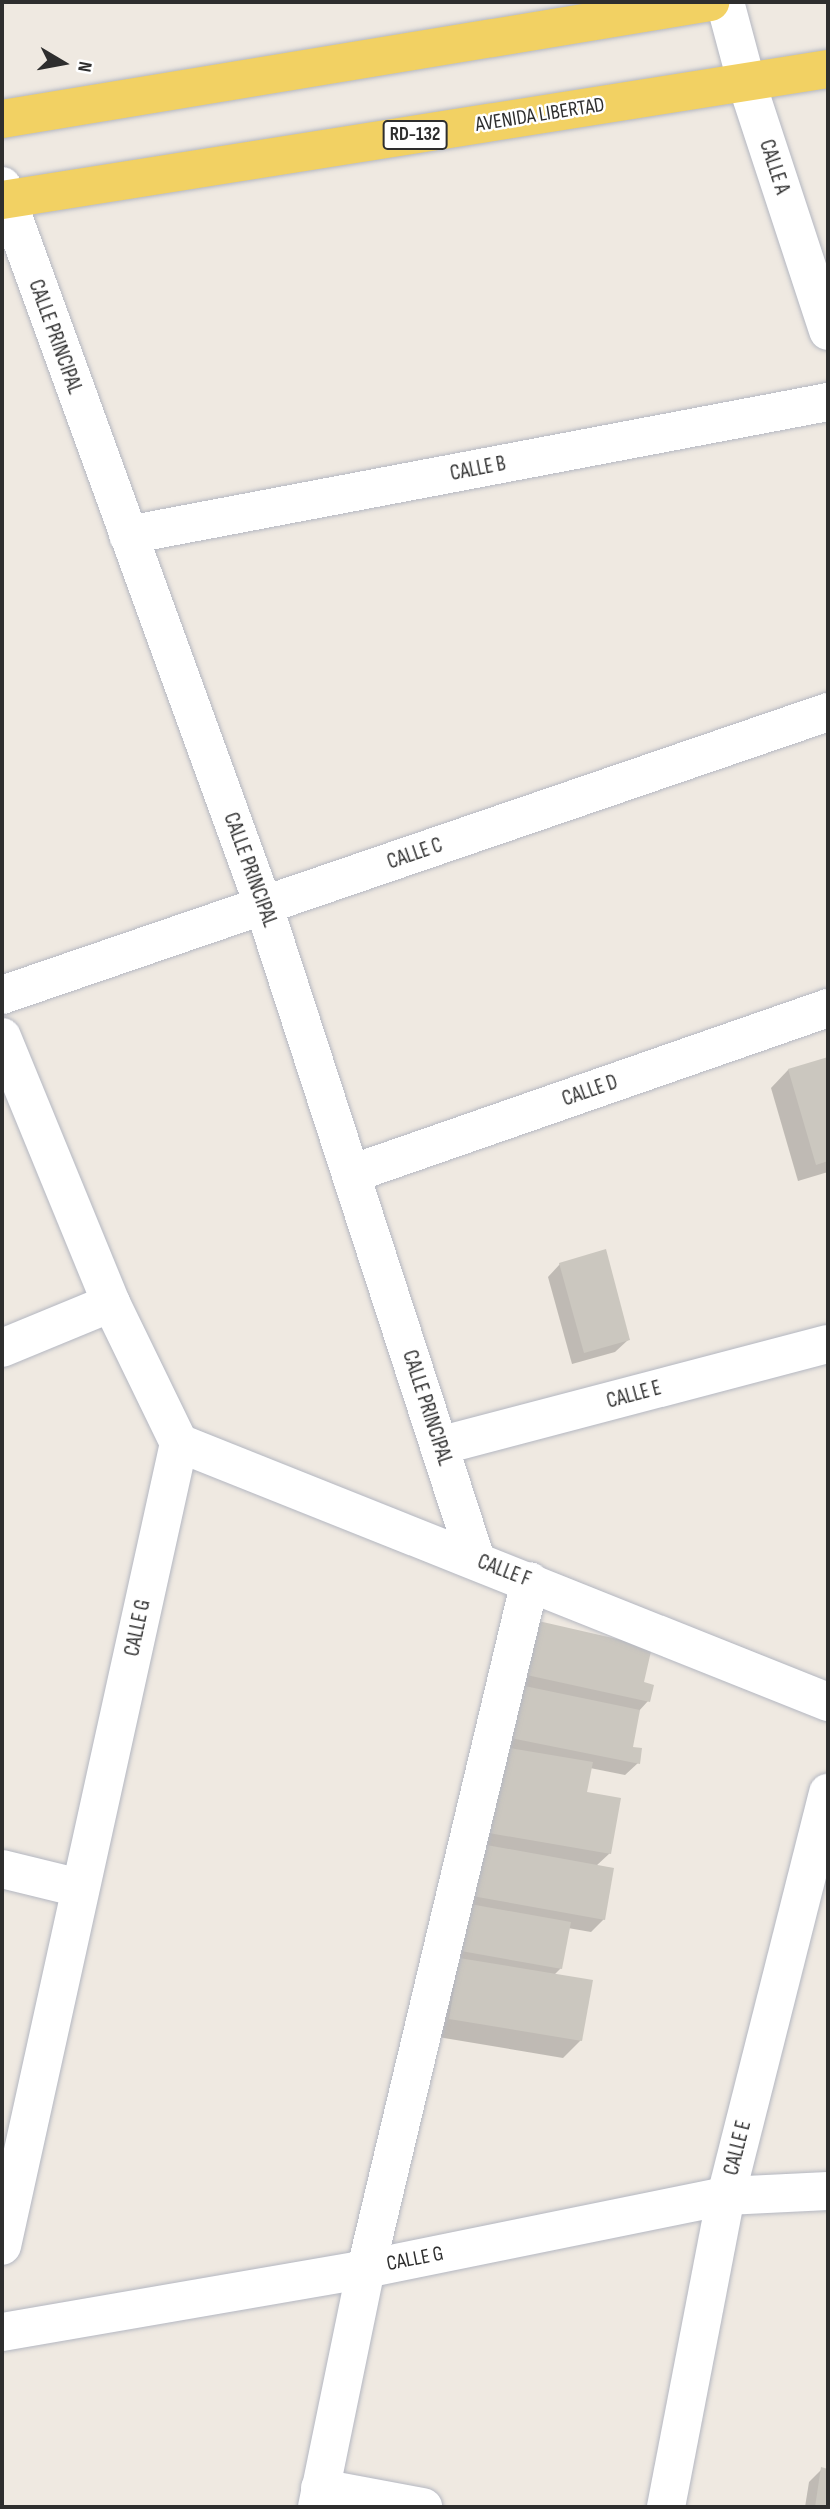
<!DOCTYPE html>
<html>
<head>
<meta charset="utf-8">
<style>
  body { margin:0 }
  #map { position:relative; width:830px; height:2509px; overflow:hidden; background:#efe9e1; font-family:"Sofia Sans Condensed",sans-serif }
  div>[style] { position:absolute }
  .shadow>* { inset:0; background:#0003 }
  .building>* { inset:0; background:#cbc7bf }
  .roads { filter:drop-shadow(0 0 2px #b4b7c1) drop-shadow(0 0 2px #b4b7c1) }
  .minor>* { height:38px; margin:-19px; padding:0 19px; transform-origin:19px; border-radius:19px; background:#fff }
  .primary>* { height:38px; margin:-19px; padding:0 19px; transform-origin:19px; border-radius:19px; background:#f2d163 }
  span { translate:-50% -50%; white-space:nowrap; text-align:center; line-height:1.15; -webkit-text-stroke:5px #fff; paint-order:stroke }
  .shield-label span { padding:2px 5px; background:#fff; border:2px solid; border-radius:5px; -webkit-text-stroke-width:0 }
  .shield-label { font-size:19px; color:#2e2e2e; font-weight:700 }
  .street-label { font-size:21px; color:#2e2e2e }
  .frame { position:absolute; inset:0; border:4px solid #2e2e2e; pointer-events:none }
  .north { position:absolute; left:28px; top:28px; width:70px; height:70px; -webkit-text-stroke:5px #fff; paint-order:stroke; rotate:100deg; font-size:19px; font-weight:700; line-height:28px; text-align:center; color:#2e2e2e }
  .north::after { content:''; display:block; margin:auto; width:24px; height:32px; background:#2e2e2e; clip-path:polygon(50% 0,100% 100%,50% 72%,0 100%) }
</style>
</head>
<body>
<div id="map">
  <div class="shadow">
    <i style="clip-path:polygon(828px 1059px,828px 1172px,798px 1181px,771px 1088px,788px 1070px)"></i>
    <i style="clip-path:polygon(560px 1264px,628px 1340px,615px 1352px,572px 1364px,548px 1277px)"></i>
    <i style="clip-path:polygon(522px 1635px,642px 1684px,648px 1701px,638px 1712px,631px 1748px,638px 1763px,625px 1775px,590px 1768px,585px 1793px,610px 1853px,596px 1866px,604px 1919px,591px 1932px,568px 1928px,561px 1968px,554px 1975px,581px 2040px,563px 2058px,432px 2036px)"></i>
    <i style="clip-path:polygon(822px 2469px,828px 2470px,828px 2507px,805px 2507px,809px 2482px)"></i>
  </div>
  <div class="building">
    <i style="clip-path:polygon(828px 1057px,828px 1161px,816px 1165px,788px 1069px)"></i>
    <i style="clip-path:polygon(606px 1249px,630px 1340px,584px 1353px,559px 1263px)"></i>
    <i style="clip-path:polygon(534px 1620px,652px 1647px,644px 1682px,654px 1685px,650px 1702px,522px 1674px)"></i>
    <i style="clip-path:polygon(515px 1684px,640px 1710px,633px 1747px,642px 1748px,640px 1764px,505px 1737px)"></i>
    <i style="clip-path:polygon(498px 1746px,593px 1762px,587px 1792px,621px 1798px,611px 1854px,483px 1832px)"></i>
    <i style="clip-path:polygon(481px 1844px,614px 1868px,605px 1920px,472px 1896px)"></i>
    <i style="clip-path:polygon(470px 1904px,571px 1922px,562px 1969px,461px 1951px)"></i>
    <i style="clip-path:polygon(459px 1958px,593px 1980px,582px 2041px,449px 2019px)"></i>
    <i style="clip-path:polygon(821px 2467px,828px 2469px,828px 2507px,815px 2507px)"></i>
  </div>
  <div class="roads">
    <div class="minor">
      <i style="left:725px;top:2px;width:85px;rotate:75deg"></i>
      <i style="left:747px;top:84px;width:260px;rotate:71.8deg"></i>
      <i style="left:2px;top:186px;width:767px;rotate:70.03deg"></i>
      <i style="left:264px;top:907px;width:687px;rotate:72.01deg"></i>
      <i style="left:128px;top:535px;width:713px;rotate:-10.76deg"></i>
      <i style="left:2px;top:995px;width:873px;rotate:-18.91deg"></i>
      <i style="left:2px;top:1037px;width:287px;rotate:67.7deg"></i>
      <i style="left:111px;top:1303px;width:156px;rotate:64.1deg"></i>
      <i style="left:179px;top:1443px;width:822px;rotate:102.43deg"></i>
      <i style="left:351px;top:1174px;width:505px;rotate:-19.19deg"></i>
      <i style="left:2px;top:1348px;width:118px;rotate:-22.4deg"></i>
      <i style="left:179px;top:1443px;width:699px;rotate:21.76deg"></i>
      <i style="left:439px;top:1446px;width:402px;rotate:-14.7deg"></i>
      <i style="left:2px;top:1869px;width:80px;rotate:13.7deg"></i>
      <i style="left:2px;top:2332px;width:369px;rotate:-9.8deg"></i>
      <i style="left:366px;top:2269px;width:367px;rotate:-11.5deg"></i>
      <i style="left:726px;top:2196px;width:102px;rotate:-2.8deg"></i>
      <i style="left:320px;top:2488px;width:105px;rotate:10.5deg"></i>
      <i style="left:317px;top:2507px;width:243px;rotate:-78.4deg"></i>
      <i style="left:366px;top:2269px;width:707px;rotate:-76.59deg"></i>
      <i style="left:666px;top:2507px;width:317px;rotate:-79.1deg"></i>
      <i style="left:726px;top:2196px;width:416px;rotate:-75.8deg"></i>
    </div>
    <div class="primary">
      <i style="left:2px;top:119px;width:718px;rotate:-9.38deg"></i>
      <i style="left:2px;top:200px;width:836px;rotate:-9.01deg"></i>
    </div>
  </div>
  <div class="shield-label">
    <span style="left:415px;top:135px">RD-132</span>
  </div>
  <div class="street-label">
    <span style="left:540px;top:115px;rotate:-9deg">AVENIDA LIBERTAD</span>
    <span style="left:774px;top:167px;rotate:72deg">CALLE A</span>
    <span style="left:55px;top:337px;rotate:70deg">CALLE PRINCIPAL</span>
    <span style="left:478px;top:469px;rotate:-11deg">CALLE B</span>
    <span style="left:415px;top:854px;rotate:-19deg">CALLE C</span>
    <span style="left:250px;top:870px;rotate:70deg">CALLE PRINCIPAL</span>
    <span style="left:590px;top:1091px;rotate:-19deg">CALLE D</span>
    <span style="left:634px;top:1395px;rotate:-15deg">CALLE E</span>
    <span style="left:427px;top:1408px;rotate:72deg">CALLE PRINCIPAL</span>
    <span style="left:504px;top:1571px;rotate:21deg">CALLE F</span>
    <span style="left:138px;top:1628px;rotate:-78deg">CALLE G</span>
    <span style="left:738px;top:2148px;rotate:-76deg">CALLE E</span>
    <span style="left:415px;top:2259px;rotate:-11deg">CALLE G</span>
  </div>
  <div class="frame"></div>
  <div class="north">N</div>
</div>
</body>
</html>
